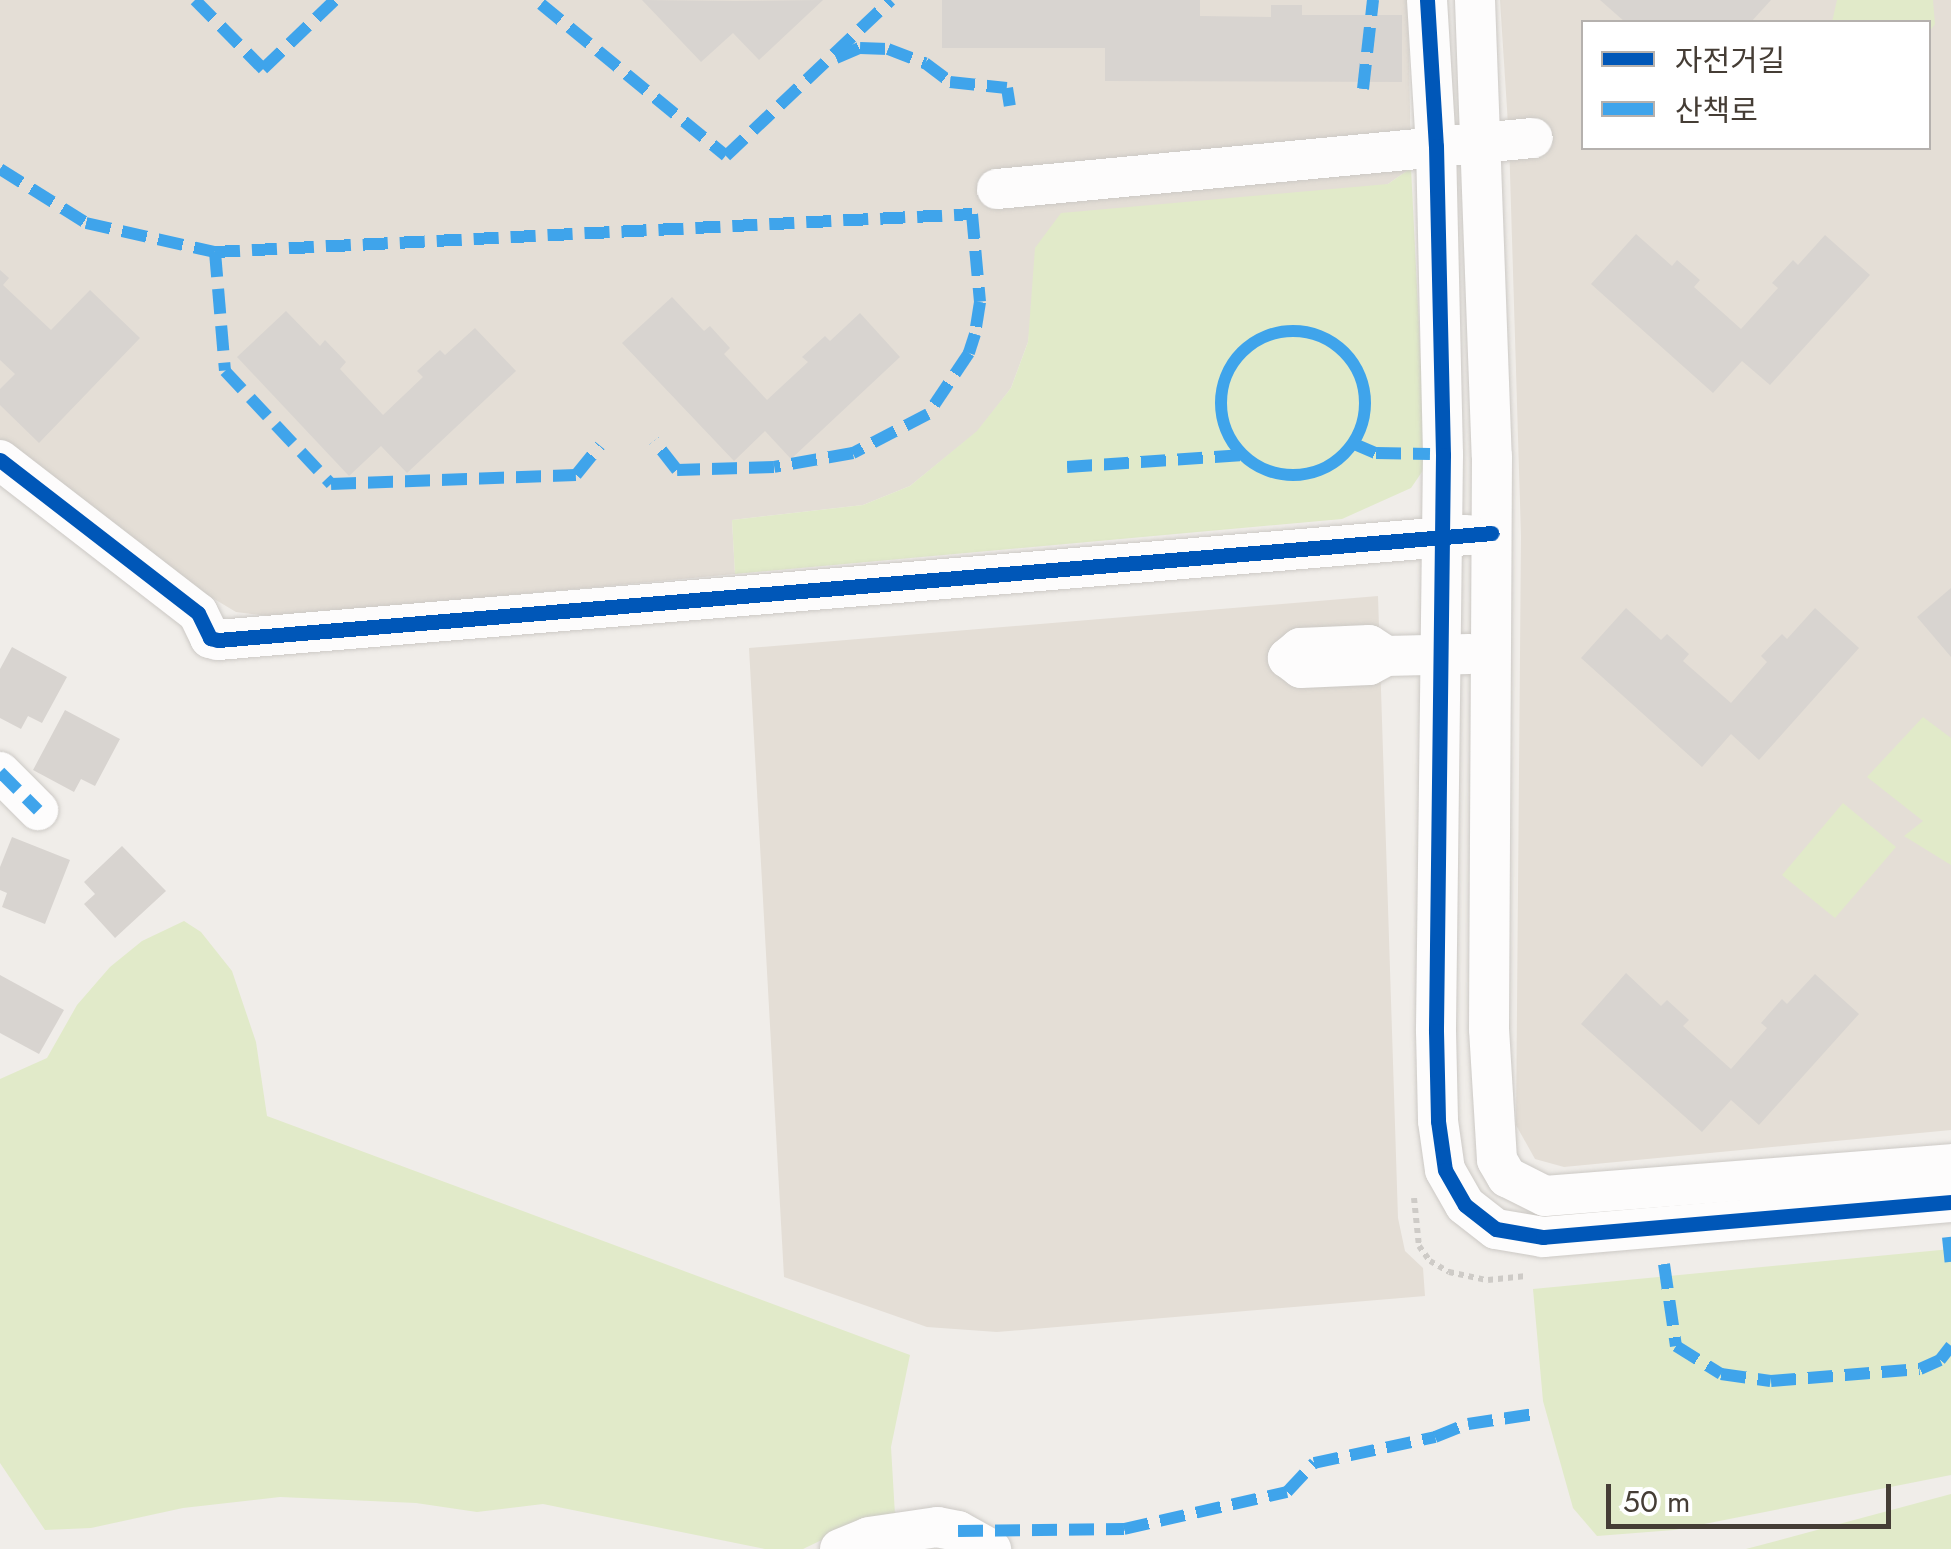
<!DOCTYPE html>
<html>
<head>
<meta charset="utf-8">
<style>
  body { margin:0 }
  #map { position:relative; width:1951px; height:1549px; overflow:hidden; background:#f0ede9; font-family:Jost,"Noto Sans KR",sans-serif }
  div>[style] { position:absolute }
  .residential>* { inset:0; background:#e4ded6 }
  .green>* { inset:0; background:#e1eac9 }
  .building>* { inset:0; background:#d8d4d0 }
  .path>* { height:6px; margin-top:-3px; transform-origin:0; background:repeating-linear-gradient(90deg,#cecbc7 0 5px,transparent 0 10px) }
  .roads { filter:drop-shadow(0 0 2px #ccc9c5) drop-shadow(0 0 2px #ccc9c5) }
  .minor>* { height:40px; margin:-20px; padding:0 20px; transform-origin:20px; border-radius:20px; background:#fdfcfc }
  .quiet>* { height:12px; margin-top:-6px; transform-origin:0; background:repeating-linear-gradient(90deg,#3fa4eb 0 25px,transparent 0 37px) }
  .quiet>.ring { margin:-6px; padding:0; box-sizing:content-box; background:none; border:12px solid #3fa4eb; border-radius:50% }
  .cycleway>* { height:15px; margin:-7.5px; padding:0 7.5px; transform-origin:7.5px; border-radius:7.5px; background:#0057b8 }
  span { translate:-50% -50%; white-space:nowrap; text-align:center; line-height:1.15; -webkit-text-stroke:8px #fff; paint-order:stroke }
  .legend { position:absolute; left:1581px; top:20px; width:350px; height:130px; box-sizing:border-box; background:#fff; border:2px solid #b5b1ae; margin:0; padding:12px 18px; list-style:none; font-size:30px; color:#453d35 }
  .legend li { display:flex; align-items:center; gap:20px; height:50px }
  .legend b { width:50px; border:2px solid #b5b1ae }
  .scale { position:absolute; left:1606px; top:1484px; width:285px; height:45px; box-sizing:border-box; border:5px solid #453d35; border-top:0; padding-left:12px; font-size:30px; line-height:35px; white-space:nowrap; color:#453d35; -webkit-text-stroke:8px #fff; paint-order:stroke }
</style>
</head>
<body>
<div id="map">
  <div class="residential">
    <i style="clip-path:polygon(0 0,1408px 0,1411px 168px,1388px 184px,1034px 297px,1028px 342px,1011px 388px,978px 431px,910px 486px,863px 505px,732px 520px,735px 574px,278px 617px,236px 612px,196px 588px,0 445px)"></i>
    <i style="clip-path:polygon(evenodd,1500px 0,1951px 0,1951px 1130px,1564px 1167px,1535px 1159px,1516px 1125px,1521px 536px,1509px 140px,1500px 0,1584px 22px,1928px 22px,1928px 148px,1584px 148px,1584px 22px)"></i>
    <i style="clip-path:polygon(1378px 596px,1398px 1218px,1405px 1251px,1423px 1268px,1425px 1296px,997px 1332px,927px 1327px,784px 1277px,749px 648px)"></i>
  </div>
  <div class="green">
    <i style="clip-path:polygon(1837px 0,1933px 0,1935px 24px,1929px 32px,1928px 22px,1832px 22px)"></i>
    <i style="clip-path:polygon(1411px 168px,1426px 466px,1411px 488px,1342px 519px,735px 574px,732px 520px,863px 505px,910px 486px,977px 431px,1011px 388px,1028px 342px,1035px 248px,1061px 213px,1388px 184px)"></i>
    <i style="clip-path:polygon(1923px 717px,1951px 738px,1951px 865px,1904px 836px,1923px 821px,1867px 777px)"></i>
    <i style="clip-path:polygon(1843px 803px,1896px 847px,1835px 918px,1782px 875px)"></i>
    <i style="clip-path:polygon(184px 921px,201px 932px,232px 971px,256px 1042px,267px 1116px,910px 1355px,891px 1447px,895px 1515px,853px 1525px,803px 1549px,765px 1549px,543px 1504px,477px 1512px,416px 1503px,280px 1497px,183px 1508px,91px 1528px,45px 1530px,0 1463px,0 1079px,47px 1058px,77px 1005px,110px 967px,142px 941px)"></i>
    <i style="clip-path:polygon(1951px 1249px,1951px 1475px,1674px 1530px,1597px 1536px,1573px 1508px,1543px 1401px,1533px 1289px)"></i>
    <i style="clip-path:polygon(1951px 1494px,1951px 1549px,1746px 1549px)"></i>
  </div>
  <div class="building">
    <i style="clip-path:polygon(642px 0,735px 1px,823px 0,759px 60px,733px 33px,701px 62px)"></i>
    <i style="clip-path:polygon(942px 0,1200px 0,1200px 16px,1271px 17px,1271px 5px,1302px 5px,1302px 15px,1402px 15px,1402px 82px,1105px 81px,1105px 48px,942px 48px)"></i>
    <i style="clip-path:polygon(1600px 0,1771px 0,1751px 22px,1625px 22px)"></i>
    <i style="clip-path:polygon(1636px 234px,1672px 266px,1677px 260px,1700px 280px,1694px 287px,1741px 329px,1778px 288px,1772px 283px,1793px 260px,1798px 265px,1825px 235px,1870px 275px,1770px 385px,1742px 361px,1713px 393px,1591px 284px)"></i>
    <i style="clip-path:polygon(0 270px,9px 278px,3px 285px,51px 330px,90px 290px,140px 338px,39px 443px,0 405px,0 389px,15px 374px,0 360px)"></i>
    <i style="clip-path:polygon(672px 297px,704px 331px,710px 326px,730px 348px,724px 354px,767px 400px,808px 362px,802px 357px,825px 336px,830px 341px,860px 313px,900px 357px,791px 459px,765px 431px,734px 461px,622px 343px)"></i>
    <i style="clip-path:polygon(286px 311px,320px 346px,325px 340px,346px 362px,340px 369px,383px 415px,423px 377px,417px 371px,440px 350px,445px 355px,475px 328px,516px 371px,407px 473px,381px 446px,349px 476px,237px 357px)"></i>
    <i style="clip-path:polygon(1951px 588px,1951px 657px,1917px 617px)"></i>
    <i style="clip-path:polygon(1626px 608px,1661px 640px,1667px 634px,1689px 654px,1683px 661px,1731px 703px,1767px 662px,1761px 656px,1782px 634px,1787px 639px,1815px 608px,1859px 648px,1759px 760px,1731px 734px,1702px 767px,1581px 658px)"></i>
    <i style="clip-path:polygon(12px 647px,67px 677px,42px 723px,28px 716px,21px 729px,0 718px,0 669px)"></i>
    <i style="clip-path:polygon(65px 710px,120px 739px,95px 786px,81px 779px,74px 792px,33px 770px)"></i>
    <i style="clip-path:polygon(12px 837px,70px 860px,45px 924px,2px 907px,7px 893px,0 890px,0 867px)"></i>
    <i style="clip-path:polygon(122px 846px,166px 891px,115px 938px,84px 904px,95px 894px,84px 882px)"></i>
    <i style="clip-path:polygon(1626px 973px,1661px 1006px,1667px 1000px,1689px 1020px,1683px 1026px,1731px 1069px,1767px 1028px,1761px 1023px,1782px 999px,1787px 1004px,1815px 974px,1859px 1014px,1759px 1125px,1731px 1100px,1702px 1132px,1581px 1024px)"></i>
    <i style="clip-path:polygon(0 975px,64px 1010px,39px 1054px,0 1033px)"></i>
  </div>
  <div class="path">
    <i style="left:1414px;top:1198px;width:48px;rotate:84.1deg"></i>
    <i style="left:1419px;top:1246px;width:19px;rotate:54deg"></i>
    <i style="left:1430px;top:1261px;width:22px;rotate:30deg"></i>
    <i style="left:1449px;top:1272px;width:40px;rotate:12deg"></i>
    <i style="left:1488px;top:1280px;width:39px;rotate:-6deg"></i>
  </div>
  <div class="roads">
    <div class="minor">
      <i style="left:1427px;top:0;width:146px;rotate:86.5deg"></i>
      <i style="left:1436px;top:146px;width:309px;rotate:88.7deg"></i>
      <i style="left:1443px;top:455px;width:576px;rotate:90.7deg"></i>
      <i style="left:1436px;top:1031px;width:90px;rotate:88.7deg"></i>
      <i style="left:1438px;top:1121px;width:49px;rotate:81.9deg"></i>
      <i style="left:1445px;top:1170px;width:40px;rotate:60.3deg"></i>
      <i style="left:1465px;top:1205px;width:39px;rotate:38deg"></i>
      <i style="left:1496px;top:1229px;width:48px;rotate:9.7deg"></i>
      <i style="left:1543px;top:1237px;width:409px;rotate:-4.9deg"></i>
      <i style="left:1475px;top:0;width:456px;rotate:87.9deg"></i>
      <i style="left:1492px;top:456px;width:573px;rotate:90.3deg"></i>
      <i style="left:1489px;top:1029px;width:131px;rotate:86.5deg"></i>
      <i style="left:1497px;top:1160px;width:20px;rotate:60deg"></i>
      <i style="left:1507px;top:1177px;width:42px;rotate:26.6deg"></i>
      <i style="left:1545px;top:1196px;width:407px;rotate:-4.5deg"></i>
      <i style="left:997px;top:189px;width:538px;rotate:-5.44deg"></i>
      <i style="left:0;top:460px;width:250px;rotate:37.7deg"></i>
      <i style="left:198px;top:613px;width:28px;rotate:64deg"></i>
      <i style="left:210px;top:638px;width:8px;rotate:14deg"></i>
      <i style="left:218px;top:640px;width:1255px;rotate:-4.8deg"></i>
      <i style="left:1386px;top:656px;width:20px;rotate:-147deg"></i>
      <i style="left:1369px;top:645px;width:69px;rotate:177.5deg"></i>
      <i style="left:1300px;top:648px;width:16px;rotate:140deg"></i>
      <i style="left:1288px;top:658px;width:16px;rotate:38deg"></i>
      <i style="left:1301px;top:668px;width:68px;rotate:-2.5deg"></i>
      <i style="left:1369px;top:665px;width:19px;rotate:-28deg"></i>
      <i style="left:1386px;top:656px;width:83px;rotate:-1.4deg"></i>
      <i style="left:0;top:772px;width:54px;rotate:45deg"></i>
      <i style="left:840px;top:1549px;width:31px;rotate:-22deg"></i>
      <i style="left:869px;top:1537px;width:69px;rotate:-8.4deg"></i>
      <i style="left:937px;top:1527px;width:21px;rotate:11deg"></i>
      <i style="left:958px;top:1531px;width:38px;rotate:29deg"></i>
    </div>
  </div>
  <div class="quiet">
    <i style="left:195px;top:0;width:97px;rotate:45.4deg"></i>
    <i style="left:263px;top:69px;width:100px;rotate:-43.8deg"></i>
    <i style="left:541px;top:4px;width:239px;rotate:39.4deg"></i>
    <i style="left:726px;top:156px;width:227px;rotate:-43.4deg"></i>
    <i style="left:836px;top:58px;width:26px;rotate:-23deg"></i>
    <i style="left:860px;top:48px;width:28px;rotate:2deg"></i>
    <i style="left:888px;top:49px;width:40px;rotate:21deg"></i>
    <i style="left:925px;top:63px;width:31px;rotate:37deg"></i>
    <i style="left:950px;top:82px;width:57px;rotate:6deg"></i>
    <i style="left:1007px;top:88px;width:18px;rotate:81deg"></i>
    <i style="left:1363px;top:89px;width:90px;rotate:-83.6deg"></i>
    <i style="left:0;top:169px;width:102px;rotate:32.1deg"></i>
    <i style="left:86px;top:223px;width:132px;rotate:12.7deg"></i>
    <i style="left:215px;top:252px;width:758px;rotate:-2.87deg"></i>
    <i style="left:972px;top:214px;width:88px;rotate:84.8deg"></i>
    <i style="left:980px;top:302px;width:32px;rotate:99deg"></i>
    <i style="left:975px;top:334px;width:20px;rotate:108deg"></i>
    <i style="left:969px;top:353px;width:73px;rotate:123.9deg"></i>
    <i style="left:928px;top:414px;width:85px;rotate:152.5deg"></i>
    <i style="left:853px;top:453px;width:80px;rotate:170deg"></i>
    <i style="left:774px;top:467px;width:97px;rotate:178.2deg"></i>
    <i style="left:677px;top:470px;width:37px;rotate:-128deg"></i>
    <i style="left:215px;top:252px;width:119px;rotate:85.2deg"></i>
    <i style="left:225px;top:371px;width:155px;rotate:46.8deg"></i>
    <i style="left:331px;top:484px;width:245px;rotate:-2.1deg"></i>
    <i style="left:576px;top:475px;width:38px;rotate:-51deg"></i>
    <i class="ring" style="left:1221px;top:331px;width:132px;height:132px"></i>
    <i style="left:1352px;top:443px;width:26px;rotate:23deg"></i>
    <i style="left:1376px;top:453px;width:54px;rotate:1.1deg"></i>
    <i style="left:1067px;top:467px;width:177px;rotate:-3.9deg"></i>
    <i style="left:0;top:772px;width:54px;rotate:45deg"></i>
    <i style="left:1948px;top:1237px;width:28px;rotate:84deg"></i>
    <i style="left:1664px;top:1264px;width:83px;rotate:81.7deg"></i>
    <i style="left:1676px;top:1346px;width:53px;rotate:31.9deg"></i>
    <i style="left:1721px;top:1374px;width:50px;rotate:8deg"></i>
    <i style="left:1771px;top:1381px;width:149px;rotate:-4.6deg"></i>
    <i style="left:1920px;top:1369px;width:22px;rotate:-24deg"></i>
    <i style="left:1940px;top:1360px;width:18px;rotate:-52deg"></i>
    <i style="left:958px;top:1531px;width:166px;rotate:-0.7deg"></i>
    <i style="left:1124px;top:1529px;width:167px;rotate:-12.8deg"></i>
    <i style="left:1287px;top:1492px;width:40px;rotate:-47deg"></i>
    <i style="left:1314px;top:1463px;width:124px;rotate:-12.1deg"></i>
    <i style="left:1435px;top:1437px;width:35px;rotate:-22deg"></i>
    <i style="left:1468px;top:1424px;width:67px;rotate:-8.6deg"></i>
  </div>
  <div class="cycleway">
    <i style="left:1427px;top:0;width:146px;rotate:86.5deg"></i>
    <i style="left:1436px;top:146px;width:309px;rotate:88.7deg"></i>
    <i style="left:1443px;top:455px;width:576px;rotate:90.7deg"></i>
    <i style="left:1436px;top:1031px;width:90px;rotate:88.7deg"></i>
    <i style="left:1438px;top:1121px;width:49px;rotate:81.9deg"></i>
    <i style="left:1445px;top:1170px;width:40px;rotate:60.3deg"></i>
    <i style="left:1465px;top:1205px;width:39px;rotate:38deg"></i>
    <i style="left:1496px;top:1229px;width:48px;rotate:9.7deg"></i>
    <i style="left:1543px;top:1237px;width:409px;rotate:-4.9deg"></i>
    <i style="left:0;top:460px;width:250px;rotate:37.7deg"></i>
    <i style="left:198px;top:613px;width:28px;rotate:64deg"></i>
    <i style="left:210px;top:638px;width:8px;rotate:14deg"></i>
    <i style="left:218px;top:640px;width:1278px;rotate:-4.8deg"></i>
  </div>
  <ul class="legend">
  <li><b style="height:12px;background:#0057b8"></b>자전거길</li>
  <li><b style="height:12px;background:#3fa4eb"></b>산책로</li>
  </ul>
  <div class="scale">50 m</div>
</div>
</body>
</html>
